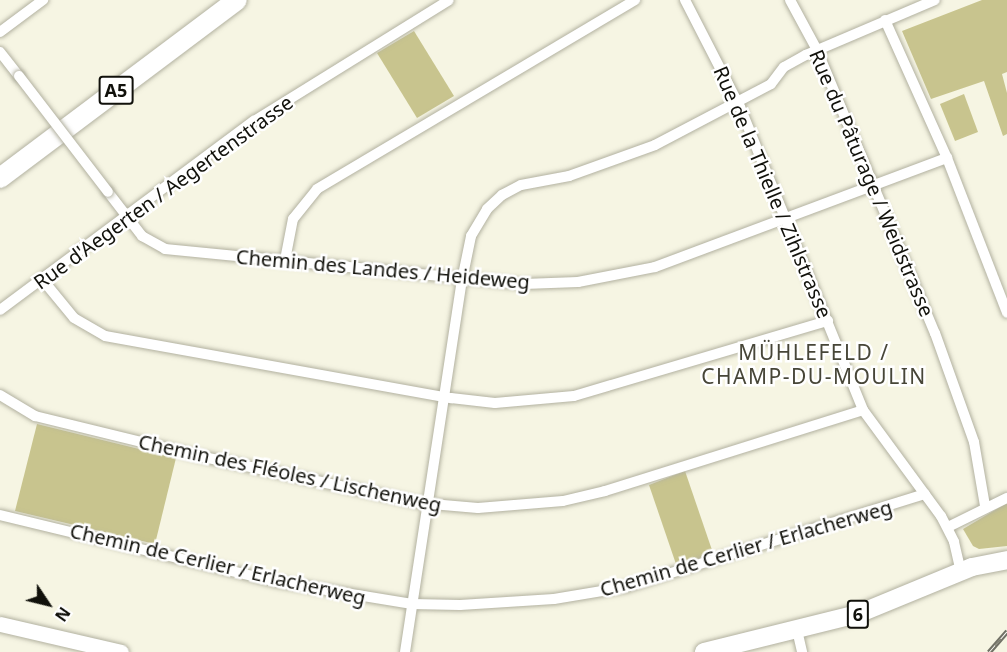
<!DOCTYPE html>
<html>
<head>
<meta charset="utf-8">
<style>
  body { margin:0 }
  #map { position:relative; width:1007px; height:652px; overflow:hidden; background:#f6f5e3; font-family:"Noto Sans",sans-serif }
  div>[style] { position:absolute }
  .green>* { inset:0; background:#c8c48e }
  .roads { filter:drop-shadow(0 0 2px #b2b1a0) drop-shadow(0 0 2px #b2b1a0) }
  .street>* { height:10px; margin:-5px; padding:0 5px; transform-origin:5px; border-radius:5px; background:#fff }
  .secondary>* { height:15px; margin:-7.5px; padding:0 7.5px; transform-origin:7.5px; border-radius:7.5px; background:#fff }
  .primary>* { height:18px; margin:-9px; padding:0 9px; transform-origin:9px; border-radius:9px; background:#fff }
  .highway>* { height:20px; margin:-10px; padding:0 10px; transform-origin:10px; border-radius:10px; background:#fff }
  .rail>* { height:5px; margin-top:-2.5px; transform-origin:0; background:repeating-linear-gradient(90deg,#fff 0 9px,#717166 0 18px); box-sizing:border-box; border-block:2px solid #717166 }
  .bridges { filter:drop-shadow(0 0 2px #b2b1a0) drop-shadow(0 0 2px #b2b1a0) }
  .street-bridge>* { height:10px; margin:-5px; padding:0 5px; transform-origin:5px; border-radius:5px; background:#fff }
  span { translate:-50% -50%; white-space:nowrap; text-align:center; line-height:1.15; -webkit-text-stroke:5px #fff; paint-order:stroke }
  .shield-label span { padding:2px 4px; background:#fff; border:2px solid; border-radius:4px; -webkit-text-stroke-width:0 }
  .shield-label { font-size:18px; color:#11110b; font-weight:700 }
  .street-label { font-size:20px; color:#11110b }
  .neighbourhood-label { font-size:21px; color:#474638; letter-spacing:1.5px }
  .north { position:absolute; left:18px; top:574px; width:60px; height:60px; -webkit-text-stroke:4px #fff; paint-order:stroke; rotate:125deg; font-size:16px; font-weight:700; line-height:24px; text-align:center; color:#11110b }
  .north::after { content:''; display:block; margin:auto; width:21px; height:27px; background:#11110b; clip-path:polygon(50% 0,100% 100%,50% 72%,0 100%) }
</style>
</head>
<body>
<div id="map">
  <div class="green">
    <i style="clip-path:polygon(982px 0,1007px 0,1007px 72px,1002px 74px,1007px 93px,1007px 134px,1003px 136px,984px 81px,931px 99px,902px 31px)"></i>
    <i style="clip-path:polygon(414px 31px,454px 96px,417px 118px,377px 53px)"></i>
    <i style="clip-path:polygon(964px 94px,978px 132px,955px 141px,940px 104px)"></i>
    <i style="clip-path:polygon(37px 424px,176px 458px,155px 544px,15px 511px)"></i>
    <i style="clip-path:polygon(685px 471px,713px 553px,677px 567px,649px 485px)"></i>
    <i style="clip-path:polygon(1007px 503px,1007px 546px,979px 549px,973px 546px,963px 529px)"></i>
  </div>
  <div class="roads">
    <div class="street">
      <i style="left:685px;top:0;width:120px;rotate:62.8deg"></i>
      <i style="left:740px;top:107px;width:327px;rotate:67.9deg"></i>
      <i style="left:863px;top:410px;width:132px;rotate:53.7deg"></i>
      <i style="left:941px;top:516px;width:29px;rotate:63deg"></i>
      <i style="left:954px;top:542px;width:31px;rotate:77deg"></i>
      <i style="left:790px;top:0;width:57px;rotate:61.6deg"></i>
      <i style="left:817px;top:50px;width:307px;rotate:67.4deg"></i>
      <i style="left:935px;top:333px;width:116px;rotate:70.3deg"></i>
      <i style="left:974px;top:442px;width:65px;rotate:80.2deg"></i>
      <i style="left:885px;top:20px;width:151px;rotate:65.8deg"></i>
      <i style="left:947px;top:158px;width:166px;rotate:68.8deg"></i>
      <i style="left:0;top:32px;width:54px;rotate:-36.7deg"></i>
      <i style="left:0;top:52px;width:31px;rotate:52deg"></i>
      <i style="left:108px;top:192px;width:56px;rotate:52.3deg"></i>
      <i style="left:142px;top:236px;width:26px;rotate:29deg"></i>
      <i style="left:165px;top:249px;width:361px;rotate:5.6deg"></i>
      <i style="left:524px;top:284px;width:54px;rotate:-2.1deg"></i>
      <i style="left:578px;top:282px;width:78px;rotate:-11deg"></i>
      <i style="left:655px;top:267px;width:312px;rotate:-20.5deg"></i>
      <i style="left:285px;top:260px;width:42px;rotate:-79deg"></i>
      <i style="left:293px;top:219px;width:38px;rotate:-51deg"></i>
      <i style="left:317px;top:189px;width:370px;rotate:-30.7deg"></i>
      <i style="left:42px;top:279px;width:50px;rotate:50.6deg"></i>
      <i style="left:74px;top:318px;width:36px;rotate:30deg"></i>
      <i style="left:105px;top:336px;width:352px;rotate:10.2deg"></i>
      <i style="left:451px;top:398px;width:44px;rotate:6.5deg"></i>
      <i style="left:495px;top:403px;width:79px;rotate:-5.1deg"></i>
      <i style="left:574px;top:396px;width:265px;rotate:-16.5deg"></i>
      <i style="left:0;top:310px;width:317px;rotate:-36.7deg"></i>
      <i style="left:254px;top:121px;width:229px;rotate:-31.8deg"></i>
      <i style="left:0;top:395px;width:41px;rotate:31deg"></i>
      <i style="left:35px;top:416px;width:169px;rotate:13.7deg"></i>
      <i style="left:199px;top:456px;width:226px;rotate:12deg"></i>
      <i style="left:420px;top:503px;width:58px;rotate:4.9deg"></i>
      <i style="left:478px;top:508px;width:85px;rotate:-4.7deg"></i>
      <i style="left:563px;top:501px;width:43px;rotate:-13.4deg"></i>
      <i style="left:605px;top:491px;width:270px;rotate:-17.4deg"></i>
      <i style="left:0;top:515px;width:286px;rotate:13.6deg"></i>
      <i style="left:278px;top:582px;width:136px;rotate:9.3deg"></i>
      <i style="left:412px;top:604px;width:48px;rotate:1.2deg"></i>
      <i style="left:460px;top:605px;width:94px;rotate:-3.7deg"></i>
      <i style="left:554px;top:599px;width:73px;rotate:-9.5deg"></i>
      <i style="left:626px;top:587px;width:313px;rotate:-17.3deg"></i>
      <i style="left:948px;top:527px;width:66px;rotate:-26.2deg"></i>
      <i style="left:797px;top:630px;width:23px;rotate:77deg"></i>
      <i style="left:405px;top:652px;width:376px;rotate:-81.3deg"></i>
      <i style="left:462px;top:280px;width:45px;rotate:-78.4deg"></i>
      <i style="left:471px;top:236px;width:31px;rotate:-59deg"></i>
      <i style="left:487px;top:209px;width:21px;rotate:-43deg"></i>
      <i style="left:502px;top:195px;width:21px;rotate:-28deg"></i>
      <i style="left:521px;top:185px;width:49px;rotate:-10.6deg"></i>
      <i style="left:569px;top:176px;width:91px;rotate:-19.8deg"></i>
      <i style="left:655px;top:145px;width:131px;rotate:-27.7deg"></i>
      <i style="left:771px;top:84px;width:21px;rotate:-53deg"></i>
      <i style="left:784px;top:67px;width:25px;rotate:-29deg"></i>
      <i style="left:806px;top:55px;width:140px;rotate:-23.1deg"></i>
    </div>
    <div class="secondary">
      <i style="left:0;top:624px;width:124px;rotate:13deg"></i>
    </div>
    <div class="primary">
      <i style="left:704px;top:652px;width:159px;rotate:-13.9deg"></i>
      <i style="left:858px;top:614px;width:123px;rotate:-22.4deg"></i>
      <i style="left:972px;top:567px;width:36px;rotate:-11deg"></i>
    </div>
    <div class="highway">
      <i style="left:0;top:178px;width:296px;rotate:-36.9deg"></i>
    </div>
  </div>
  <div class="rail">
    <i style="left:989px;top:652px;width:28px;rotate:-49deg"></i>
  </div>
  <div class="bridges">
    <div class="street-bridge">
      <i style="left:19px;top:76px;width:146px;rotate:52.5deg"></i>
    </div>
  </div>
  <div class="shield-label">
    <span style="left:116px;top:90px">A5</span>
    <span style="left:858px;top:614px">6</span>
  </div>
  <div class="street-label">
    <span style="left:872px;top:183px;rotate:67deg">Rue du Pâturage / Weidstrasse</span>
    <span style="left:163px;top:192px;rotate:-36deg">Rue d'Aegerten / Aegertenstrasse</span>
    <span style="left:773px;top:192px;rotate:67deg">Rue de la Thielle / Zihlstrasse</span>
    <span style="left:383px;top:269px;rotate:5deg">Chemin des Landes / Heideweg</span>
    <span style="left:290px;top:473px;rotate:12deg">Chemin des Fléoles / Lischenweg</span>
    <span style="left:746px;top:548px;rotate:-16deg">Chemin de Cerlier / Erlacherweg</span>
    <span style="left:218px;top:564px;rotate:13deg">Chemin de Cerlier / Erlacherweg</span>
  </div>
  <div class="neighbourhood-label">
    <span style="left:814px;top:364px">MÜHLEFELD /<br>CHAMP-DU-MOULIN</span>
  </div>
  <div class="north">N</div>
</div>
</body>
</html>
